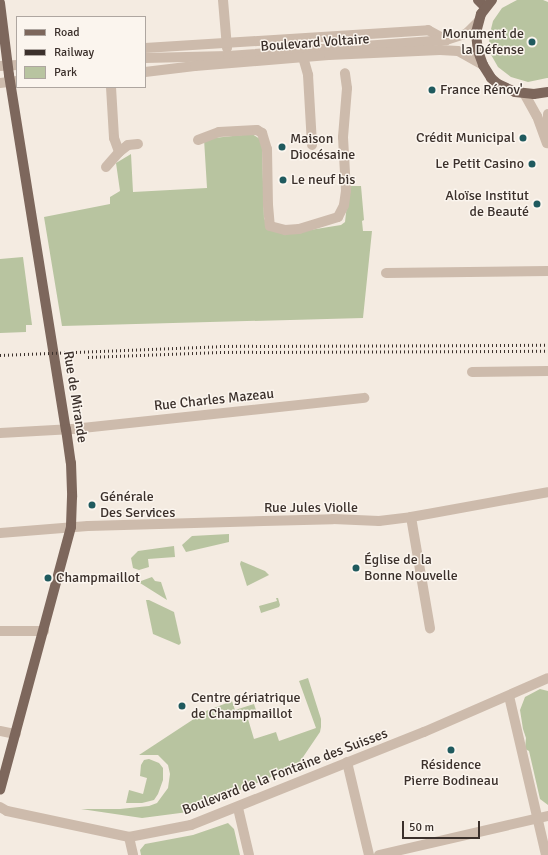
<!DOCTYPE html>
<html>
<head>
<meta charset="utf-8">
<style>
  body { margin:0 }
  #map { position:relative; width:548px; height:855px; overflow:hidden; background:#f4ebe1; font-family:Signika,sans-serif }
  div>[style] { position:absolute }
  .green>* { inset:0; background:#b8c4a0 }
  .minor>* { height:10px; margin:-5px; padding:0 5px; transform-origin:5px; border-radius:5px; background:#cdbbac }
  .major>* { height:10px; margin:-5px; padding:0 5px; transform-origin:5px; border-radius:5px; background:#7d675c }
  .rail>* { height:3px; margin-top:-1.5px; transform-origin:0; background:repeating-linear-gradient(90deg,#3b302b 0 1px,transparent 0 4px) }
  .dots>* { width:11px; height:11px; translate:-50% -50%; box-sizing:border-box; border:2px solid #fbf5ee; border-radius:50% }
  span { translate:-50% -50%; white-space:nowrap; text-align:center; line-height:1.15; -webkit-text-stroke:3px #fbf5ee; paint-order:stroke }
  .poi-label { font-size:14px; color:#3b302b }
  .right { translate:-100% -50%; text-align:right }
  .left { translate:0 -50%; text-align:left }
  .street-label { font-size:14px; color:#3b302b }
  .legend { position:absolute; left:16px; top:16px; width:130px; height:72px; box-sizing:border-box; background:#fbf5ee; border:1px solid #aea6a0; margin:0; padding:5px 7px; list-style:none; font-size:12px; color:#3b302b }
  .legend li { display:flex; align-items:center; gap:8px; height:20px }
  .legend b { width:20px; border:1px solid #aea6a0 }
  .scale { position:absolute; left:402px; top:821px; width:78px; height:18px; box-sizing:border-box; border:2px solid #3b302b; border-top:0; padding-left:5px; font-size:12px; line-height:14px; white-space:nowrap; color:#3b302b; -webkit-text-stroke:3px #fbf5ee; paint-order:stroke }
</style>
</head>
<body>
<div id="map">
  <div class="green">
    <i style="clip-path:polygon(517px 0,543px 0,548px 2px,548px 78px,547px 78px,528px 82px,511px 77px,498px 67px,490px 53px,489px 37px,493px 21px,502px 8px)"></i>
    <i style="clip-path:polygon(252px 134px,260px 139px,262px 145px,264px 219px,285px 234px,341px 225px,345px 222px,349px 186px,361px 186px,364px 220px,362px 221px,363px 231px,372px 231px,363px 318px,62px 326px,44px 217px,110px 204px,110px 197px,120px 191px,116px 163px,131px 154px,133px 192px,207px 188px,204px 139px)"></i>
    <i style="clip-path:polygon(23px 257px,32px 325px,26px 325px,26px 332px,0 333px,0 259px)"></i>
    <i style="clip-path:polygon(229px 534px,229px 542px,186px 552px,182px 545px,192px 536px)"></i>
    <i style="clip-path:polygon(174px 546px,175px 557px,148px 559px,149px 567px,139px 570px,133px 568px,131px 558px,138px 551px)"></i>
    <i style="clip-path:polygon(241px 561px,265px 571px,269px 575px,247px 586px,240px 564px)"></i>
    <i style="clip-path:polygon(152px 577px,155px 581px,161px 582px,167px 600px,140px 583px,141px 581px)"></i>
    <i style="clip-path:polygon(276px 598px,278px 598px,280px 605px,279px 607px,261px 613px,259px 606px,277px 601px)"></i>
    <i style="clip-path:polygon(146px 600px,149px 600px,174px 612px,181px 643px,179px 645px,153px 634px)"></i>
    <i style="clip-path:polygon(308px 678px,321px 719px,321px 727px,320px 732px,297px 766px,188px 812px,142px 818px,81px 809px,120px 809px,149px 806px,157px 803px,168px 788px,170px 774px,168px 765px,158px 755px,139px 755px,206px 711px,232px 701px,235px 710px,254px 704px,258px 716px,248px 719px,254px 739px,276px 732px,279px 741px,316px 728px,299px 681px)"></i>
    <i style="clip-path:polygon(540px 689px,548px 691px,548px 805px,540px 799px,529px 751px,525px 749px,526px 738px,523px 729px,520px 710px,525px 697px)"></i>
    <i style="clip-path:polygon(149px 759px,159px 763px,163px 768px,163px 780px,158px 794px,154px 800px,142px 803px,126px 803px,129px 790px,143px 794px,147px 778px,140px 776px,141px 765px,144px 760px)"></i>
    <i style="clip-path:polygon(228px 823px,234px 829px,240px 855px,141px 855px,140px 850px,145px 844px,193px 835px)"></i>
  </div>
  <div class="minor">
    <i style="left:223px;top:0;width:48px;rotate:85.2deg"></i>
    <i style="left:145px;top:48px;width:284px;rotate:-3.6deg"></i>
    <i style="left:428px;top:30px;width:21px;rotate:29deg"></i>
    <i style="left:303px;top:57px;width:19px;rotate:74deg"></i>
    <i style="left:308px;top:75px;width:70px;rotate:86.7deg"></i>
    <i style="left:145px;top:58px;width:83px;rotate:-1.4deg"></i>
    <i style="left:228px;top:56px;width:219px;rotate:-4.2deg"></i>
    <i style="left:446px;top:40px;width:22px;rotate:-18deg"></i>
    <i style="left:467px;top:33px;width:16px;rotate:-45deg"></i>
    <i style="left:0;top:66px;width:17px;rotate:-3deg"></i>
    <i style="left:145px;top:72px;width:50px;rotate:-6.8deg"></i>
    <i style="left:195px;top:66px;width:134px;rotate:-4.7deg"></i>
    <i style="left:329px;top:55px;width:111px;rotate:-2.6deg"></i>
    <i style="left:440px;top:50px;width:18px;rotate:3deg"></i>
    <i style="left:458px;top:51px;width:29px;rotate:29deg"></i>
    <i style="left:0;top:83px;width:17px;rotate:-7deg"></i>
    <i style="left:111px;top:87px;width:51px;rotate:86.6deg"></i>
    <i style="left:114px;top:138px;width:15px;rotate:70deg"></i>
    <i style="left:524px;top:93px;width:26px;rotate:61deg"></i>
    <i style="left:537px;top:116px;width:29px;rotate:70deg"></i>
    <i style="left:548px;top:138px;width:24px;rotate:-90deg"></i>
    <i style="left:198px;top:140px;width:22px;rotate:-21deg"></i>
    <i style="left:219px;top:132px;width:38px;rotate:-3deg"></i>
    <i style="left:257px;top:130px;width:6px;rotate:31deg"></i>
    <i style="left:262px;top:133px;width:17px;rotate:73deg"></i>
    <i style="left:267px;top:149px;width:56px;rotate:89deg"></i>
    <i style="left:268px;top:205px;width:21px;rotate:85deg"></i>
    <i style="left:270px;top:226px;width:16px;rotate:15deg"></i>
    <i style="left:285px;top:230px;width:14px;rotate:-4deg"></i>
    <i style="left:299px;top:229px;width:41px;rotate:-17.1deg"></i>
    <i style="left:338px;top:217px;width:13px;rotate:-63deg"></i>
    <i style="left:344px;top:205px;width:14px;rotate:-82deg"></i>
    <i style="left:346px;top:191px;width:54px;rotate:-93.2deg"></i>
    <i style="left:343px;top:137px;width:49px;rotate:-85.3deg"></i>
    <i style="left:347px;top:88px;width:15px;rotate:-98deg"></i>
    <i style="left:106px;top:167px;width:20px;rotate:-49deg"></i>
    <i style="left:119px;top:152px;width:11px;rotate:-38deg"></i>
    <i style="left:128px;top:145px;width:10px;rotate:-6deg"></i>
    <i style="left:386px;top:273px;width:162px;rotate:-0.7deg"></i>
    <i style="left:472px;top:372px;width:76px;rotate:-0.8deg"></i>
    <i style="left:0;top:433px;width:73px;rotate:-3.1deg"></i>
    <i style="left:73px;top:429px;width:293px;rotate:-6.1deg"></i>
    <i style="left:411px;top:517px;width:113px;rotate:80.3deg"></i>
    <i style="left:0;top:533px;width:88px;rotate:-4.5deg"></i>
    <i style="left:88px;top:526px;width:245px;rotate:-1.6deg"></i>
    <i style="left:333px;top:519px;width:46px;rotate:2.5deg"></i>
    <i style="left:379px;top:521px;width:32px;rotate:-7deg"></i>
    <i style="left:411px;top:517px;width:139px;rotate:-10.3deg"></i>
    <i style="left:0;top:631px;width:44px"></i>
    <i style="left:509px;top:696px;width:163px;rotate:76.9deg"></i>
    <i style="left:0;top:731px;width:16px;rotate:11deg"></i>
    <i style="left:347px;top:762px;width:96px;rotate:76.7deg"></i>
    <i style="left:0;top:807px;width:8px;rotate:30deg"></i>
    <i style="left:7px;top:811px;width:125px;rotate:12deg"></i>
    <i style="left:129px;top:837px;width:63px;rotate:-11deg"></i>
    <i style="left:191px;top:825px;width:251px;rotate:-21.8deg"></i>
    <i style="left:424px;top:732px;width:135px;rotate:-23.5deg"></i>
    <i style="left:238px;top:808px;width:48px;rotate:76.8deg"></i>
    <i style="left:129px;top:837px;width:18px;rotate:77deg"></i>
    <i style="left:379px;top:855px;width:173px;rotate:-13deg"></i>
  </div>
  <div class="major">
    <i style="left:478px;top:0;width:10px;rotate:45deg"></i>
    <i style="left:492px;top:0;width:18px;rotate:128deg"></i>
    <i style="left:481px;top:14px;width:20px;rotate:105deg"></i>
    <i style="left:476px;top:33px;width:18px;rotate:84deg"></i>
    <i style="left:478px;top:51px;width:15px;rotate:70deg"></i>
    <i style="left:483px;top:65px;width:15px;rotate:58deg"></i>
    <i style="left:491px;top:78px;width:9px;rotate:41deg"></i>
    <i style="left:498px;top:84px;width:19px;rotate:25deg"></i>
    <i style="left:515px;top:92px;width:19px;rotate:6deg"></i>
    <i style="left:534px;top:94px;width:14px;rotate:-8deg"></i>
    <i style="left:0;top:3px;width:73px;rotate:82.9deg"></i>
    <i style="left:9px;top:75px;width:359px;rotate:80.9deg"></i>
    <i style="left:66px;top:429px;width:34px;rotate:82deg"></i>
    <i style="left:71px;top:463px;width:34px;rotate:88deg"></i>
    <i style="left:72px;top:497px;width:30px;rotate:92deg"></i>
    <i style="left:71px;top:527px;width:272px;rotate:105.1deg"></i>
  </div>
  <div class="rail">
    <i style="left:0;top:355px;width:220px;rotate:-2.3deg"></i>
    <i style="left:220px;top:346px;width:328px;rotate:-0.2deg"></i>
    <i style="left:88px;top:357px;width:132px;rotate:-2.2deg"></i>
    <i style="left:220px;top:352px;width:328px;rotate:-0.2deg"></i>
  </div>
  <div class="dots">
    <i style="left:532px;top:42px;background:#1f5a5e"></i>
    <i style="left:432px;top:90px;background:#1f5a5e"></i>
    <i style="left:523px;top:138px;background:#1f5a5e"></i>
    <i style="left:282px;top:147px;background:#1f5a5e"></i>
    <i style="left:532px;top:164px;background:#1f5a5e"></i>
    <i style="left:283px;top:180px;background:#1f5a5e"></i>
    <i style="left:537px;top:204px;background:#1f5a5e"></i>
    <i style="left:92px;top:505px;background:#1f5a5e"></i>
    <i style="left:356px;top:568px;background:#1f5a5e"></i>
    <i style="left:48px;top:578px;background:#1f5a5e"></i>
    <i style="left:182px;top:706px;background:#1f5a5e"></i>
    <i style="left:451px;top:750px;background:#1f5a5e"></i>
  </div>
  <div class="poi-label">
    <span class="right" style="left:524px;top:42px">Monument de<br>la Défense</span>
    <span class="left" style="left:440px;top:90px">France Rénov'</span>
    <span class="right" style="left:515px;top:138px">Crédit Municipal</span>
    <span class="left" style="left:290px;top:147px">Maison<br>Diocésaine</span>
    <span class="right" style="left:524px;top:164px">Le Petit Casino</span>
    <span class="left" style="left:291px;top:180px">Le neuf bis</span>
    <span class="right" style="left:529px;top:204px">Aloïse Institut<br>de Beauté</span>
    <span class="left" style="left:100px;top:505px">Générale<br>Des Services</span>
    <span class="left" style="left:364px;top:568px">Église de la<br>Bonne Nouvelle</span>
    <span class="left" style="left:56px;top:578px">Champmaillot</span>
    <span class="left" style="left:191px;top:706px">Centre gériatrique<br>de Champmaillot</span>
    <span style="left:451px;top:773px">Résidence<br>Pierre Bodineau</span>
  </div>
  <div class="street-label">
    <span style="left:315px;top:43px;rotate:-4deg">Boulevard Voltaire</span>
    <span style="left:75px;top:397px;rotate:81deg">Rue de Mirande</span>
    <span style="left:214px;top:400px;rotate:-6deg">Rue Charles Mazeau</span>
    <span style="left:311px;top:508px">Rue Jules Violle</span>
    <span style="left:285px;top:772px;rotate:-21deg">Boulevard de la Fontaine des Suisses</span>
  </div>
  <ul class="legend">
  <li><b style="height:5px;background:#7d675c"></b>Road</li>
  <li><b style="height:5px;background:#3b302b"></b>Railway</li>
  <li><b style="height:11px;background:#b8c4a0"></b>Park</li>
  </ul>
  <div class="scale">50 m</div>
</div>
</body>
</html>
